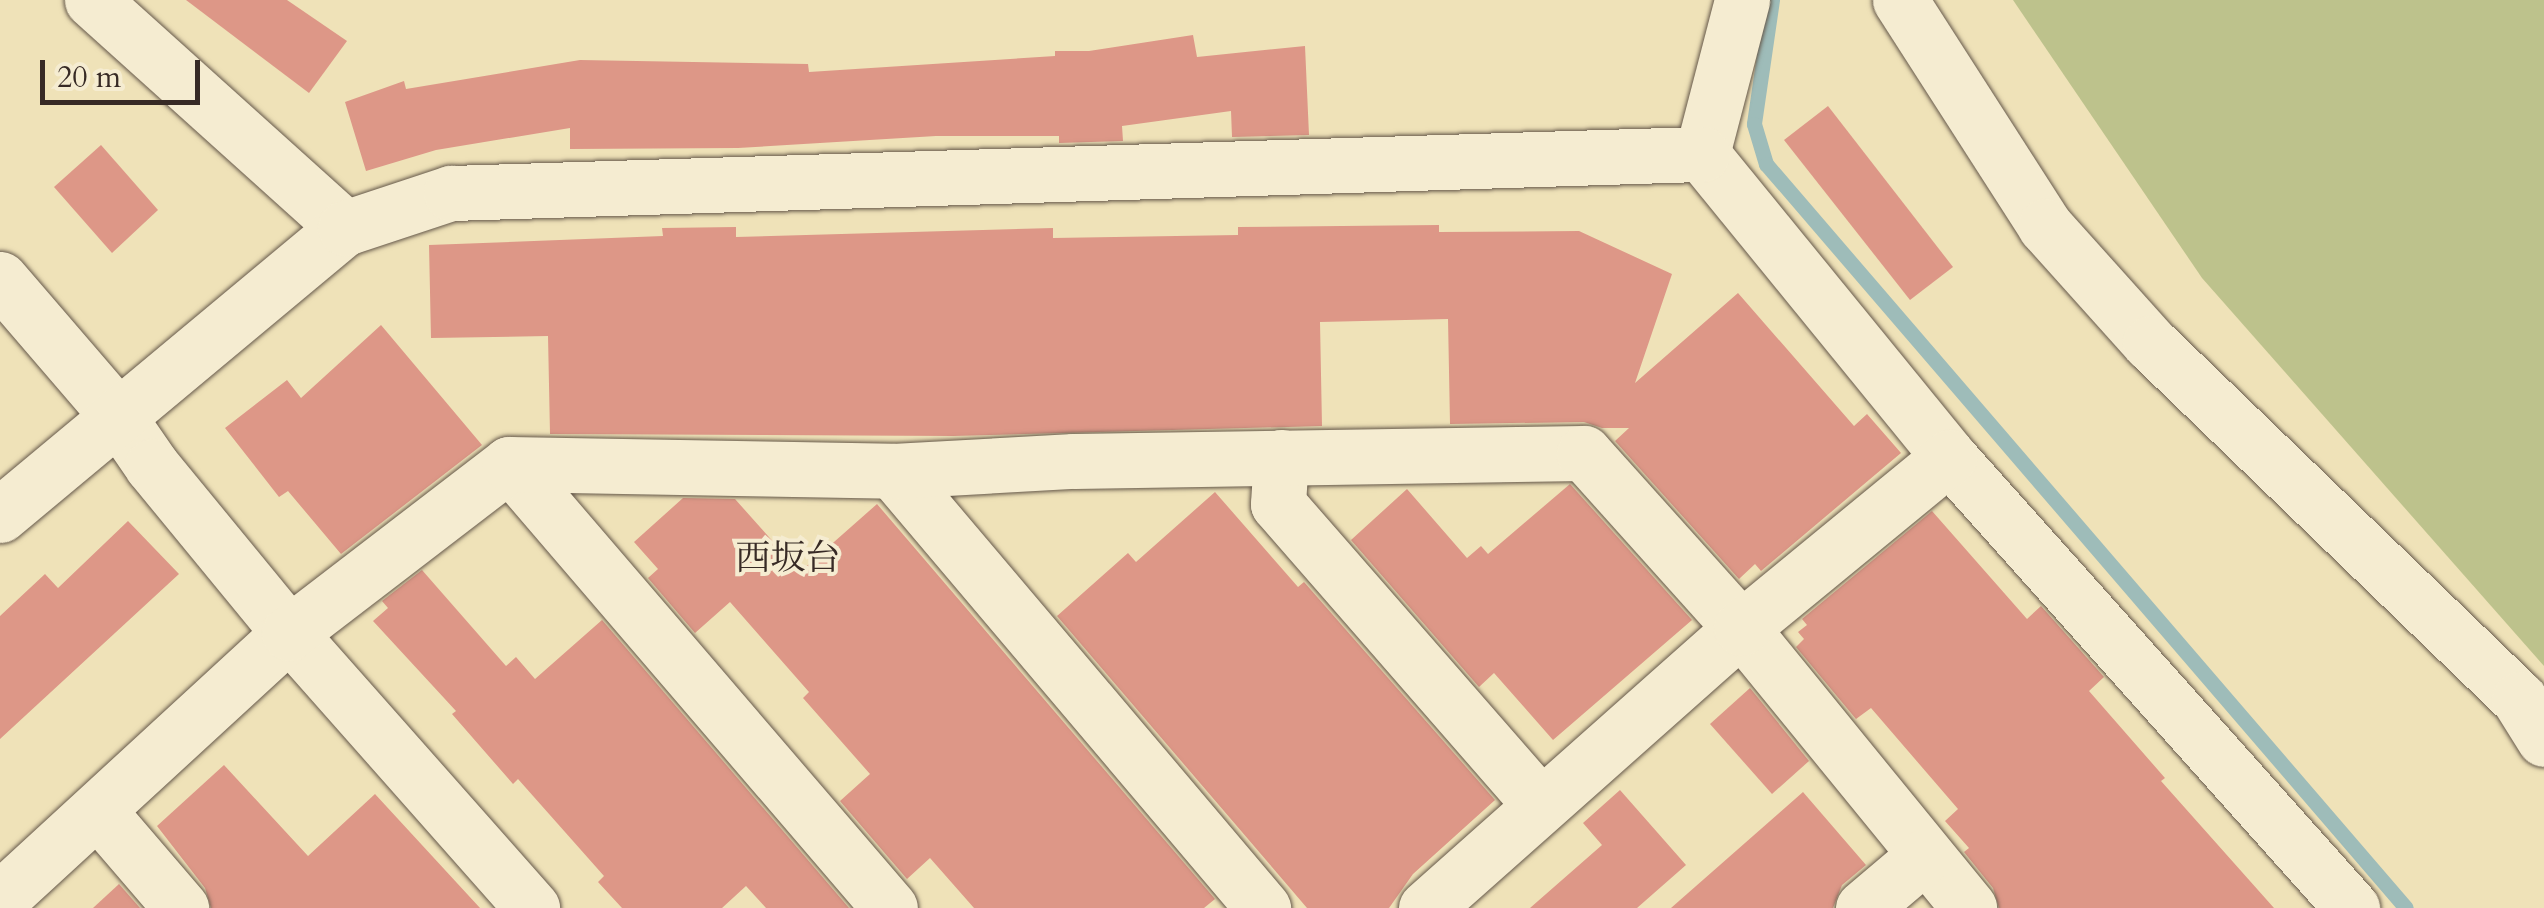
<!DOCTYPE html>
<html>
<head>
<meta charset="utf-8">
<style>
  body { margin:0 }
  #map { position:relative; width:2544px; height:908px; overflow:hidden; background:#efe2b8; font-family:Cardo,"Noto Serif JP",serif }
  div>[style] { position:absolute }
  .green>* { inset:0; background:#bdc28c }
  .stream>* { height:15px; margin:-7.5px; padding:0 7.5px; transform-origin:7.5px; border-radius:7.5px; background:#9ebcb9 }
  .building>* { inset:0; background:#dd9787 }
  .roads { filter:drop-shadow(0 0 2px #65584a) drop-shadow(0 0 2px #65584a) }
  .minor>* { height:55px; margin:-27.5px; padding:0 27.5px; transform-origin:27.5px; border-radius:27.5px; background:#f5ecd1 }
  span { translate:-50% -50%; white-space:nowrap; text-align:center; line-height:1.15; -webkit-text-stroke:8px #f5ecd1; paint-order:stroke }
  .quarter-label { font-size:35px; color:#372a25 }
  .scale { position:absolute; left:40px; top:60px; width:160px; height:45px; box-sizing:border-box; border:5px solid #372a25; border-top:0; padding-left:12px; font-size:30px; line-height:35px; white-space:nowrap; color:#372a25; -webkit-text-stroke:8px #f5ecd1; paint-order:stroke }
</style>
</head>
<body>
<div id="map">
  <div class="green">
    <i style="clip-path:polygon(2013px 0,2544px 0,2544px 666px,2202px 278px)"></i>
  </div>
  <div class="stream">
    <i style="left:1772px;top:0;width:125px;rotate:98.3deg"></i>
    <i style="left:1754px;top:124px;width:42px;rotate:73.3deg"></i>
    <i style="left:1766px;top:164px;width:981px;rotate:49.3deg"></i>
  </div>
  <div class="building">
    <i style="clip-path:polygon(186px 0,287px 0,347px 41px,309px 93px)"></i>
    <i style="clip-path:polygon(1193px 35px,1197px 57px,1305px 46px,1309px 135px,1232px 137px,1231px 111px,1122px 126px,1123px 141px,1059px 143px,1059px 136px,936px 136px,738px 148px,570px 149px,570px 128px,436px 150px,366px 171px,345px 102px,404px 81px,406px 89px,580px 60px,808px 64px,809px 72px,1055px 56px,1055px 51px,1089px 51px)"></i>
    <i style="clip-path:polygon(1828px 106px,1953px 267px,1910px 300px,1784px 140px)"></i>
    <i style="clip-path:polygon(101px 145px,158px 210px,112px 253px,54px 187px)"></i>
    <i style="clip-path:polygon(1439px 225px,1439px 232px,1579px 231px,1672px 274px,1635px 383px,1738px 293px,1854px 426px,1867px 414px,1901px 453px,1761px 571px,1755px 564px,1739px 579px,1615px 441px,1629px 428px,1602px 428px,1584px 422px,1450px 424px,1448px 319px,1320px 322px,1322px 426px,953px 436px,550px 434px,548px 336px,431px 338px,429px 245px,663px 236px,662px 228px,736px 227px,736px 237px,1053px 228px,1053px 238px,1238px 235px,1238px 227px)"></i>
    <i style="clip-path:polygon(381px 325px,482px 445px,341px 554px,288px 491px,279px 497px,225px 428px,287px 380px,301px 398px)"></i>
    <i style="clip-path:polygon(1570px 484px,1692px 620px,1553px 740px,1494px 673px,1479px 687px,1351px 540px,1407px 489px,1467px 558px,1481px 546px,1488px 554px)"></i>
    <i style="clip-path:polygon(1215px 492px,1298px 587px,1304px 582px,1495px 800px,1413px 874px,1389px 908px,1307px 908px,1057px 616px,1128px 553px,1136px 562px)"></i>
    <i style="clip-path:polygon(683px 498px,735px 499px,800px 572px,877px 504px,1215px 899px,1204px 908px,974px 908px,930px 858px,907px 879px,840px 801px,870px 774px,803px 698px,809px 692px,730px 602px,695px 633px,648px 578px,658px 569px,634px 542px)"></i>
    <i style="clip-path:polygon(1932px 511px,2027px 619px,2041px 606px,2104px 677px,2089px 691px,2165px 778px,2161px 781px,2274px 908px,1999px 908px,1993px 888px,1964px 852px,1969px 848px,1945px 821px,1958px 809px,1871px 708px,1856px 719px,1796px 647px,1804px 639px,1798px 632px,1807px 625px,1802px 619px)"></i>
    <i style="clip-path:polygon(128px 521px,179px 574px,0 739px,0 616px,45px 574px,58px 588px)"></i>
    <i style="clip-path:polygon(422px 570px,506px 666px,516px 657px,535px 679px,602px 620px,849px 908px,766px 908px,746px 886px,722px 908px,622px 908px,598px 882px,604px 876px,518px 779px,513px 784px,452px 714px,456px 711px,373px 621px,388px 608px,382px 601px)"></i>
    <i style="clip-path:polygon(1750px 688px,1809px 761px,1772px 794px,1710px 724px)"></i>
    <i style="clip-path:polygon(224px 765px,308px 856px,375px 794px,480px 908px,211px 908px,205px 888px,157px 826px)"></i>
    <i style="clip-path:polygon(1620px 790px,1686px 865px,1637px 908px,1530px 908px,1602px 845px,1583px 823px)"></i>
    <i style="clip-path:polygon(1803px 792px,1866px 865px,1842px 885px,1833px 908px,1671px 908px)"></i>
    <i style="clip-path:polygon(119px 884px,140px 908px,93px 908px)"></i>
  </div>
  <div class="roads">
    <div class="minor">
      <i style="left:92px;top:0;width:341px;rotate:42deg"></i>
      <i style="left:1900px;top:0;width:269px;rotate:57.3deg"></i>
      <i style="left:2045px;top:226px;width:157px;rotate:48.1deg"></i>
      <i style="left:2150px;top:343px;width:513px;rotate:43.97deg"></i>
      <i style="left:2519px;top:699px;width:47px;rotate:58deg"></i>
      <i style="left:1702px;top:154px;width:391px;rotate:50.8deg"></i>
      <i style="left:1949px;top:457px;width:605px;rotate:48.22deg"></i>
      <i style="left:1702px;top:154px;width:159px;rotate:-75.4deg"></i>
      <i style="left:0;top:279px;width:179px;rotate:49.3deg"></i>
      <i style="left:117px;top:415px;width:62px;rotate:55.5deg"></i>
      <i style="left:152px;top:466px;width:216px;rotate:50.6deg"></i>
      <i style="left:289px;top:633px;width:367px;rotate:48.5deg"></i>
      <i style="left:1281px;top:457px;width:47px;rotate:93.7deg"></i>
      <i style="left:1278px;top:504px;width:398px;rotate:48.9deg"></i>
      <i style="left:509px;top:464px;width:585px;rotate:49.37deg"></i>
      <i style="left:893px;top:471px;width:573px;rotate:49.75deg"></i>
      <i style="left:0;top:515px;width:449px;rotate:-39.8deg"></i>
      <i style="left:345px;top:228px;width:112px;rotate:-18.3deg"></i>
      <i style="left:451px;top:193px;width:1252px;rotate:-1.79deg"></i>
      <i style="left:98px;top:811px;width:128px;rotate:49.4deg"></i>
      <i style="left:0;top:899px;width:393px;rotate:-42.6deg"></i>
      <i style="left:289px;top:633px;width:277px;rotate:-37.5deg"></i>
      <i style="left:509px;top:464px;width:384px;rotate:1deg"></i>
      <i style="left:893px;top:471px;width:181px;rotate:-3.2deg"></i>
      <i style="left:1074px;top:461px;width:510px;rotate:-0.9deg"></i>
      <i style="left:1584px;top:453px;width:235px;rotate:48.1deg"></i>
      <i style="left:1741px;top:628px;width:361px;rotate:50.8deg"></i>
      <i style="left:1426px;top:908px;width:421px;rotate:-41.6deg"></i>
      <i style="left:1741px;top:628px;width:269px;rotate:-39.4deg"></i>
      <i style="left:1863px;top:908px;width:79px;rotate:-40.4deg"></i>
    </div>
  </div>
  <div class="quarter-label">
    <span style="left:788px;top:558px">西坂台</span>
  </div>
  <div class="scale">20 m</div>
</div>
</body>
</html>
